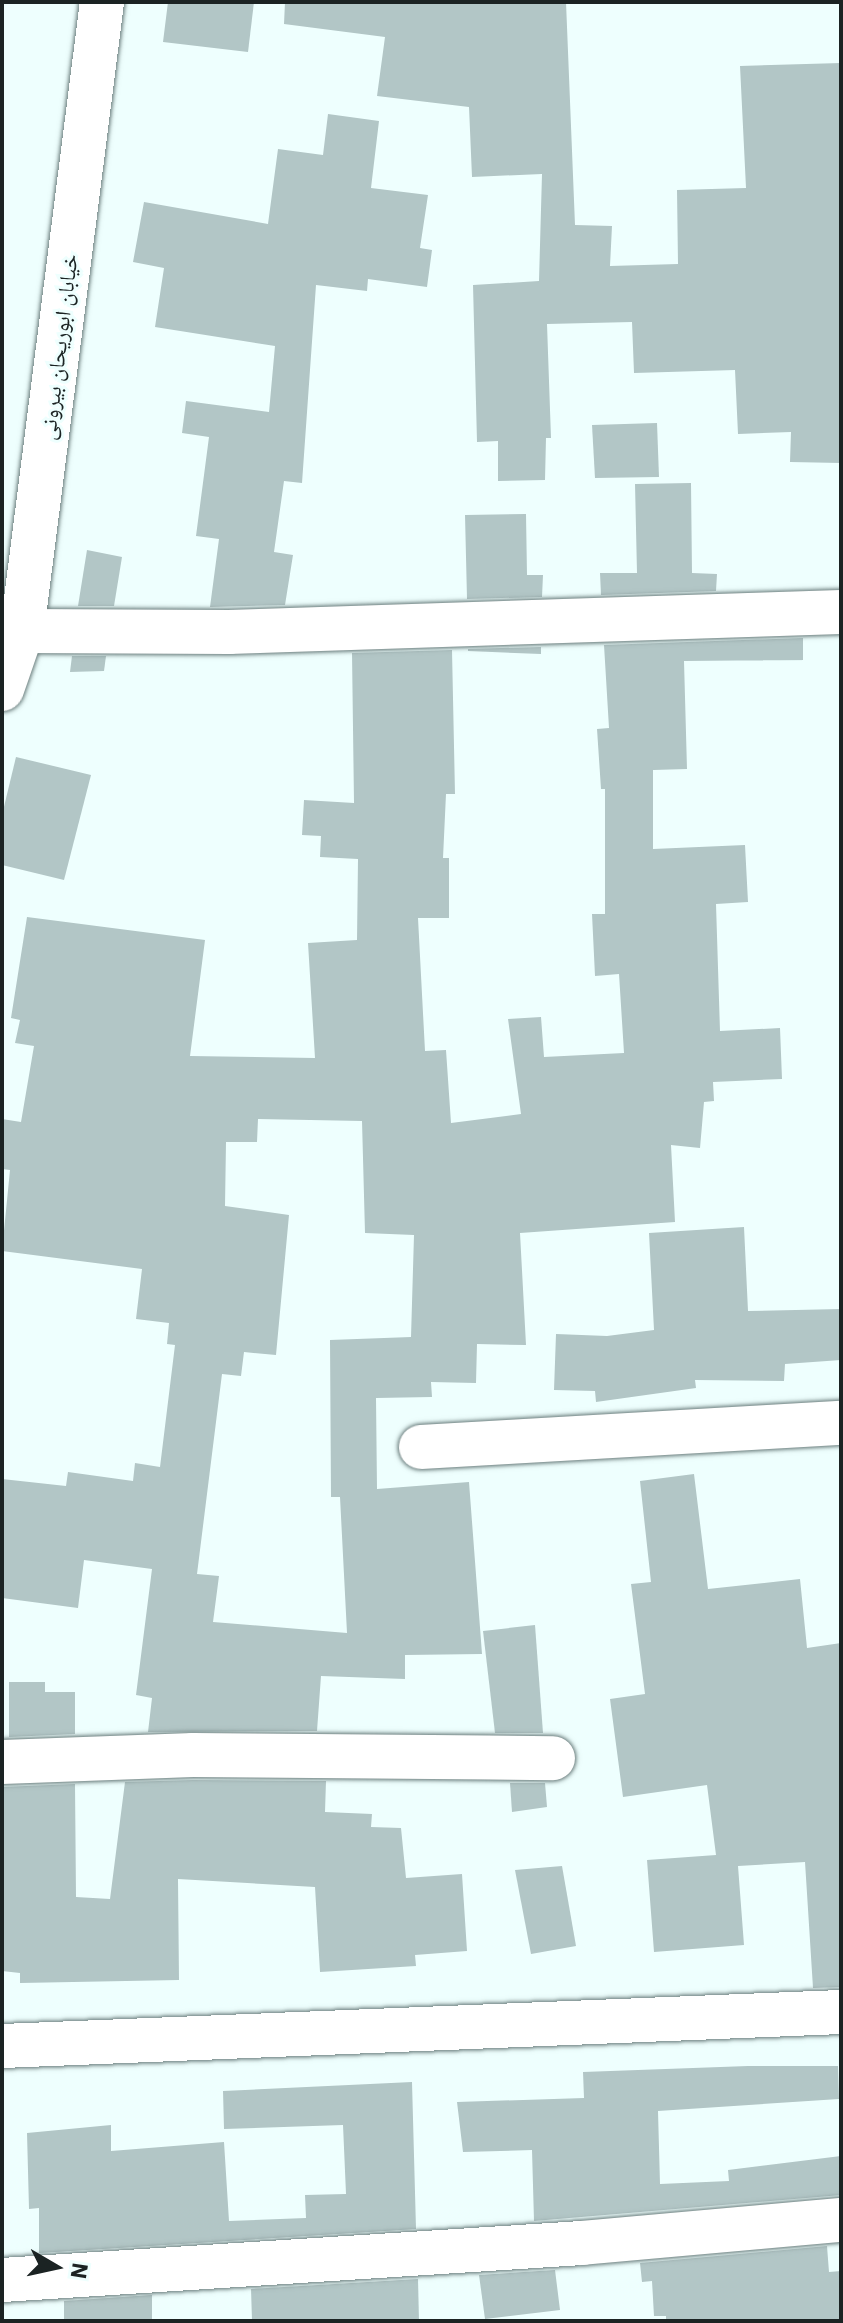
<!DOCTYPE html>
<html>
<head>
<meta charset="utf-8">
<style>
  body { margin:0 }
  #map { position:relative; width:843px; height:2323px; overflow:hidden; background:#eefffe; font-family:"IBM Plex Sans","Noto Naskh Arabic",sans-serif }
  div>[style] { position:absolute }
  .building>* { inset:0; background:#b2c6c6 }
  .roads { filter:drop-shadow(0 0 2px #6c7f7e) drop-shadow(0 0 2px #6c7f7e) }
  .minor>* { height:44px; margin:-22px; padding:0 22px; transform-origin:22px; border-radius:22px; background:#fff }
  span { translate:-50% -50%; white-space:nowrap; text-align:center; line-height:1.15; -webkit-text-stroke:6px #eefffe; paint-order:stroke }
  .street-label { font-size:22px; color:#1b2323 }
  .frame { position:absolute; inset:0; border:4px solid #1b2323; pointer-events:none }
  .north { position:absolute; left:16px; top:2227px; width:80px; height:80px; -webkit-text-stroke:6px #eefffe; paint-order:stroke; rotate:99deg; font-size:22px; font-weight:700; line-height:32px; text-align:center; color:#1b2323 }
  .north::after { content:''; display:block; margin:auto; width:28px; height:36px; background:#1b2323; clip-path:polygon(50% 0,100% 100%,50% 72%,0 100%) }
</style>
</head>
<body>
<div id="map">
  <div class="building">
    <i style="clip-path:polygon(168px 2px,254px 2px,248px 52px,163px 42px)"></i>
    <i style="clip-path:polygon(285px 2px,566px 2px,575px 225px,612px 226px,610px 266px,678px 264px,677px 190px,746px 188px,740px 66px,841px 63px,841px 463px,790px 462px,791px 432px,738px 434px,735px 370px,634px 373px,632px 322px,547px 324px,551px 438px,546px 438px,545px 480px,498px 481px,498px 441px,477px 442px,473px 285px,539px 281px,542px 174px,472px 177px,469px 107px,377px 96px,385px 37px,284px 24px)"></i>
    <i style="clip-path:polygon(328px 114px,379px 121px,371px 188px,428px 195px,420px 248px,432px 250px,427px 287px,368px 279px,367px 291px,316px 285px,302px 483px,284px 481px,274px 552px,293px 555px,285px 605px,210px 607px,219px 539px,196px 536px,209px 437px,182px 433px,186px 401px,269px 412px,275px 346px,155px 327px,164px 268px,133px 262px,144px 202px,268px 224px,278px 149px,323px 155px)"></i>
    <i style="clip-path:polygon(657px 423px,659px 477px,595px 478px,592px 425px)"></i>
    <i style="clip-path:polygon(691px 483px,692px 573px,717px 574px,716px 591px,601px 595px,600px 573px,637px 573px,635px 484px)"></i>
    <i style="clip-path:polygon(526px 514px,527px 575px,543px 575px,542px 597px,467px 599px,465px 515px)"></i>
    <i style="clip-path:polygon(87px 550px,122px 557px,114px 606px,78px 606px)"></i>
    <i style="clip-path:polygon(evenodd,803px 638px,803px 660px,684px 661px,687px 769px,653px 770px,653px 849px,745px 845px,748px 902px,716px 904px,720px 1031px,780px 1028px,782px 1079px,713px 1082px,714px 1101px,704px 1102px,700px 1148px,671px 1145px,675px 1222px,520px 1233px,526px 1345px,477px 1344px,476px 1383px,431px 1382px,432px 1397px,376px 1398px,377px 1489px,469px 1482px,482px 1654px,405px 1655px,405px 1679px,321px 1676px,317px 1731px,148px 1732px,152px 1698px,136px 1695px,152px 1569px,84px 1560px,78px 1608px,2px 1598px,2px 1479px,66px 1486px,68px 1472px,133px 1481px,135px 1463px,160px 1467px,175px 1345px,167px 1344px,169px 1323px,136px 1319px,142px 1269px,2px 1251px,10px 1170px,2px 1169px,2px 1119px,21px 1122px,34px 1046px,15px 1043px,20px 1020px,11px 1018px,27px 917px,205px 940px,190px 1056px,315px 1058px,308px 943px,357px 940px,358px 859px,320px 857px,321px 836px,302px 835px,304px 800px,354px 803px,352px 653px,452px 650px,455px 794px,446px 794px,443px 858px,449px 858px,449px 918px,418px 918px,425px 1051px,446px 1050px,451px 1123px,521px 1114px,508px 1019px,541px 1017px,544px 1057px,624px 1053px,619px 974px,595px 976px,592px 914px,605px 914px,605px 789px,601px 789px,597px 729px,609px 728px,604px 645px,803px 638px,258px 1119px,362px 1121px,365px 1233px,414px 1235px,411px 1337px,330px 1340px,331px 1497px,340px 1497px,347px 1633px,213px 1622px,219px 1576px,197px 1574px,222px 1374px,241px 1376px,244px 1352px,276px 1355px,289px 1215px,225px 1206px,226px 1142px,257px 1142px,258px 1119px)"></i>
    <i style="clip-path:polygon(541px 647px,541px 654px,468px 651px,468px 649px)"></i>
    <i style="clip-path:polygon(72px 656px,106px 656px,104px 671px,70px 672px)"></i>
    <i style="clip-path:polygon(16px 757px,91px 775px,64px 880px,2px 865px,2px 815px)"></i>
    <i style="clip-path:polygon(744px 1227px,748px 1311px,841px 1309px,841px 1360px,785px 1364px,784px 1381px,695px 1380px,696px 1388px,596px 1402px,595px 1391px,554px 1390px,556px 1334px,607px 1336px,654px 1330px,649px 1233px)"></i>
    <i style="clip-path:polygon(694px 1474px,708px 1589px,800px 1579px,807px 1648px,841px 1643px,841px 1987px,813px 1988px,805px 1862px,738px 1866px,744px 1945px,654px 1952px,647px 1860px,716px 1855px,707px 1785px,623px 1797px,610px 1699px,645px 1694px,631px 1584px,651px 1582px,640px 1481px)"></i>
    <i style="clip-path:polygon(535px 1625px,543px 1733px,495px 1733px,483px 1631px)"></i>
    <i style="clip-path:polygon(9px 1682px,45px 1682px,45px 1692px,75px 1692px,75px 1734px,9px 1737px)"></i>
    <i style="clip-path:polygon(193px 1780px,326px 1781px,325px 1812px,372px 1814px,371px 1827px,401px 1828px,406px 1878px,462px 1874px,467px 1951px,415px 1955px,416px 1966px,320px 1972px,315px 1887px,178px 1879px,179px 1980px,20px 1983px,20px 1973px,2px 1971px,2px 1787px,75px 1784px,76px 1897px,110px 1899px,125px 1782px)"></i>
    <i style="clip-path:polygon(510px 1783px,545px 1783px,547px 1807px,512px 1812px)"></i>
    <i style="clip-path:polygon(562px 1866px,576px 1946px,531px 1954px,515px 1870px)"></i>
    <i style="clip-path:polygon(748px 2066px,838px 2066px,839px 2099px,658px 2111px,660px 2184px,729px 2181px,728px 2170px,841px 2156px,841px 2195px,534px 2221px,532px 2150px,463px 2152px,457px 2102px,584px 2098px,583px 2072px)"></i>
    <i style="clip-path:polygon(412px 2082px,416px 2229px,39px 2253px,39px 2208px,29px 2209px,27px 2133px,111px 2125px,111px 2151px,224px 2142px,229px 2221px,306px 2218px,305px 2195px,346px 2194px,343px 2125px,224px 2129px,223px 2091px)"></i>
    <i style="clip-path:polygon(827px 2246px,829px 2272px,841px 2271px,841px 2321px,666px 2321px,666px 2316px,654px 2316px,652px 2281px,642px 2282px,640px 2263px)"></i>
    <i style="clip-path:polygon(555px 2270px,560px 2310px,485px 2319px,479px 2275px)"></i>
    <i style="clip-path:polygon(418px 2279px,419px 2321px,252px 2321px,251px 2289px)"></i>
    <i style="clip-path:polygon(152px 2295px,152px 2321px,64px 2321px,64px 2301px)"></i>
  </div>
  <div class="roads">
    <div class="minor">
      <i style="left:22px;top:631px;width:207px;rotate:0.3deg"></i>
      <i style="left:229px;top:632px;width:612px;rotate:-1.87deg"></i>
      <i style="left:2px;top:689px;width:61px;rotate:-71deg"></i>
      <i style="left:22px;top:631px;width:634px;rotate:-82.75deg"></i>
      <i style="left:421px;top:1447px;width:421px;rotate:-3.3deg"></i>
      <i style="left:2px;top:1762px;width:191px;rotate:-2.1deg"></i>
      <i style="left:193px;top:1755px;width:360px;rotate:0.5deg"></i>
      <i style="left:2px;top:2046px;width:840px;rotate:-2.32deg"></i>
      <i style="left:2px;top:2280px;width:581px;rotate:-3.65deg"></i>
      <i style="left:582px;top:2243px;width:260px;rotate:-5.1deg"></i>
    </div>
  </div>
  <div class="street-label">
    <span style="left:58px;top:347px;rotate:-83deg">خیابان ابوریحان بیرونی</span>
  </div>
  <div class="frame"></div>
  <div class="north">N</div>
</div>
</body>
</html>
